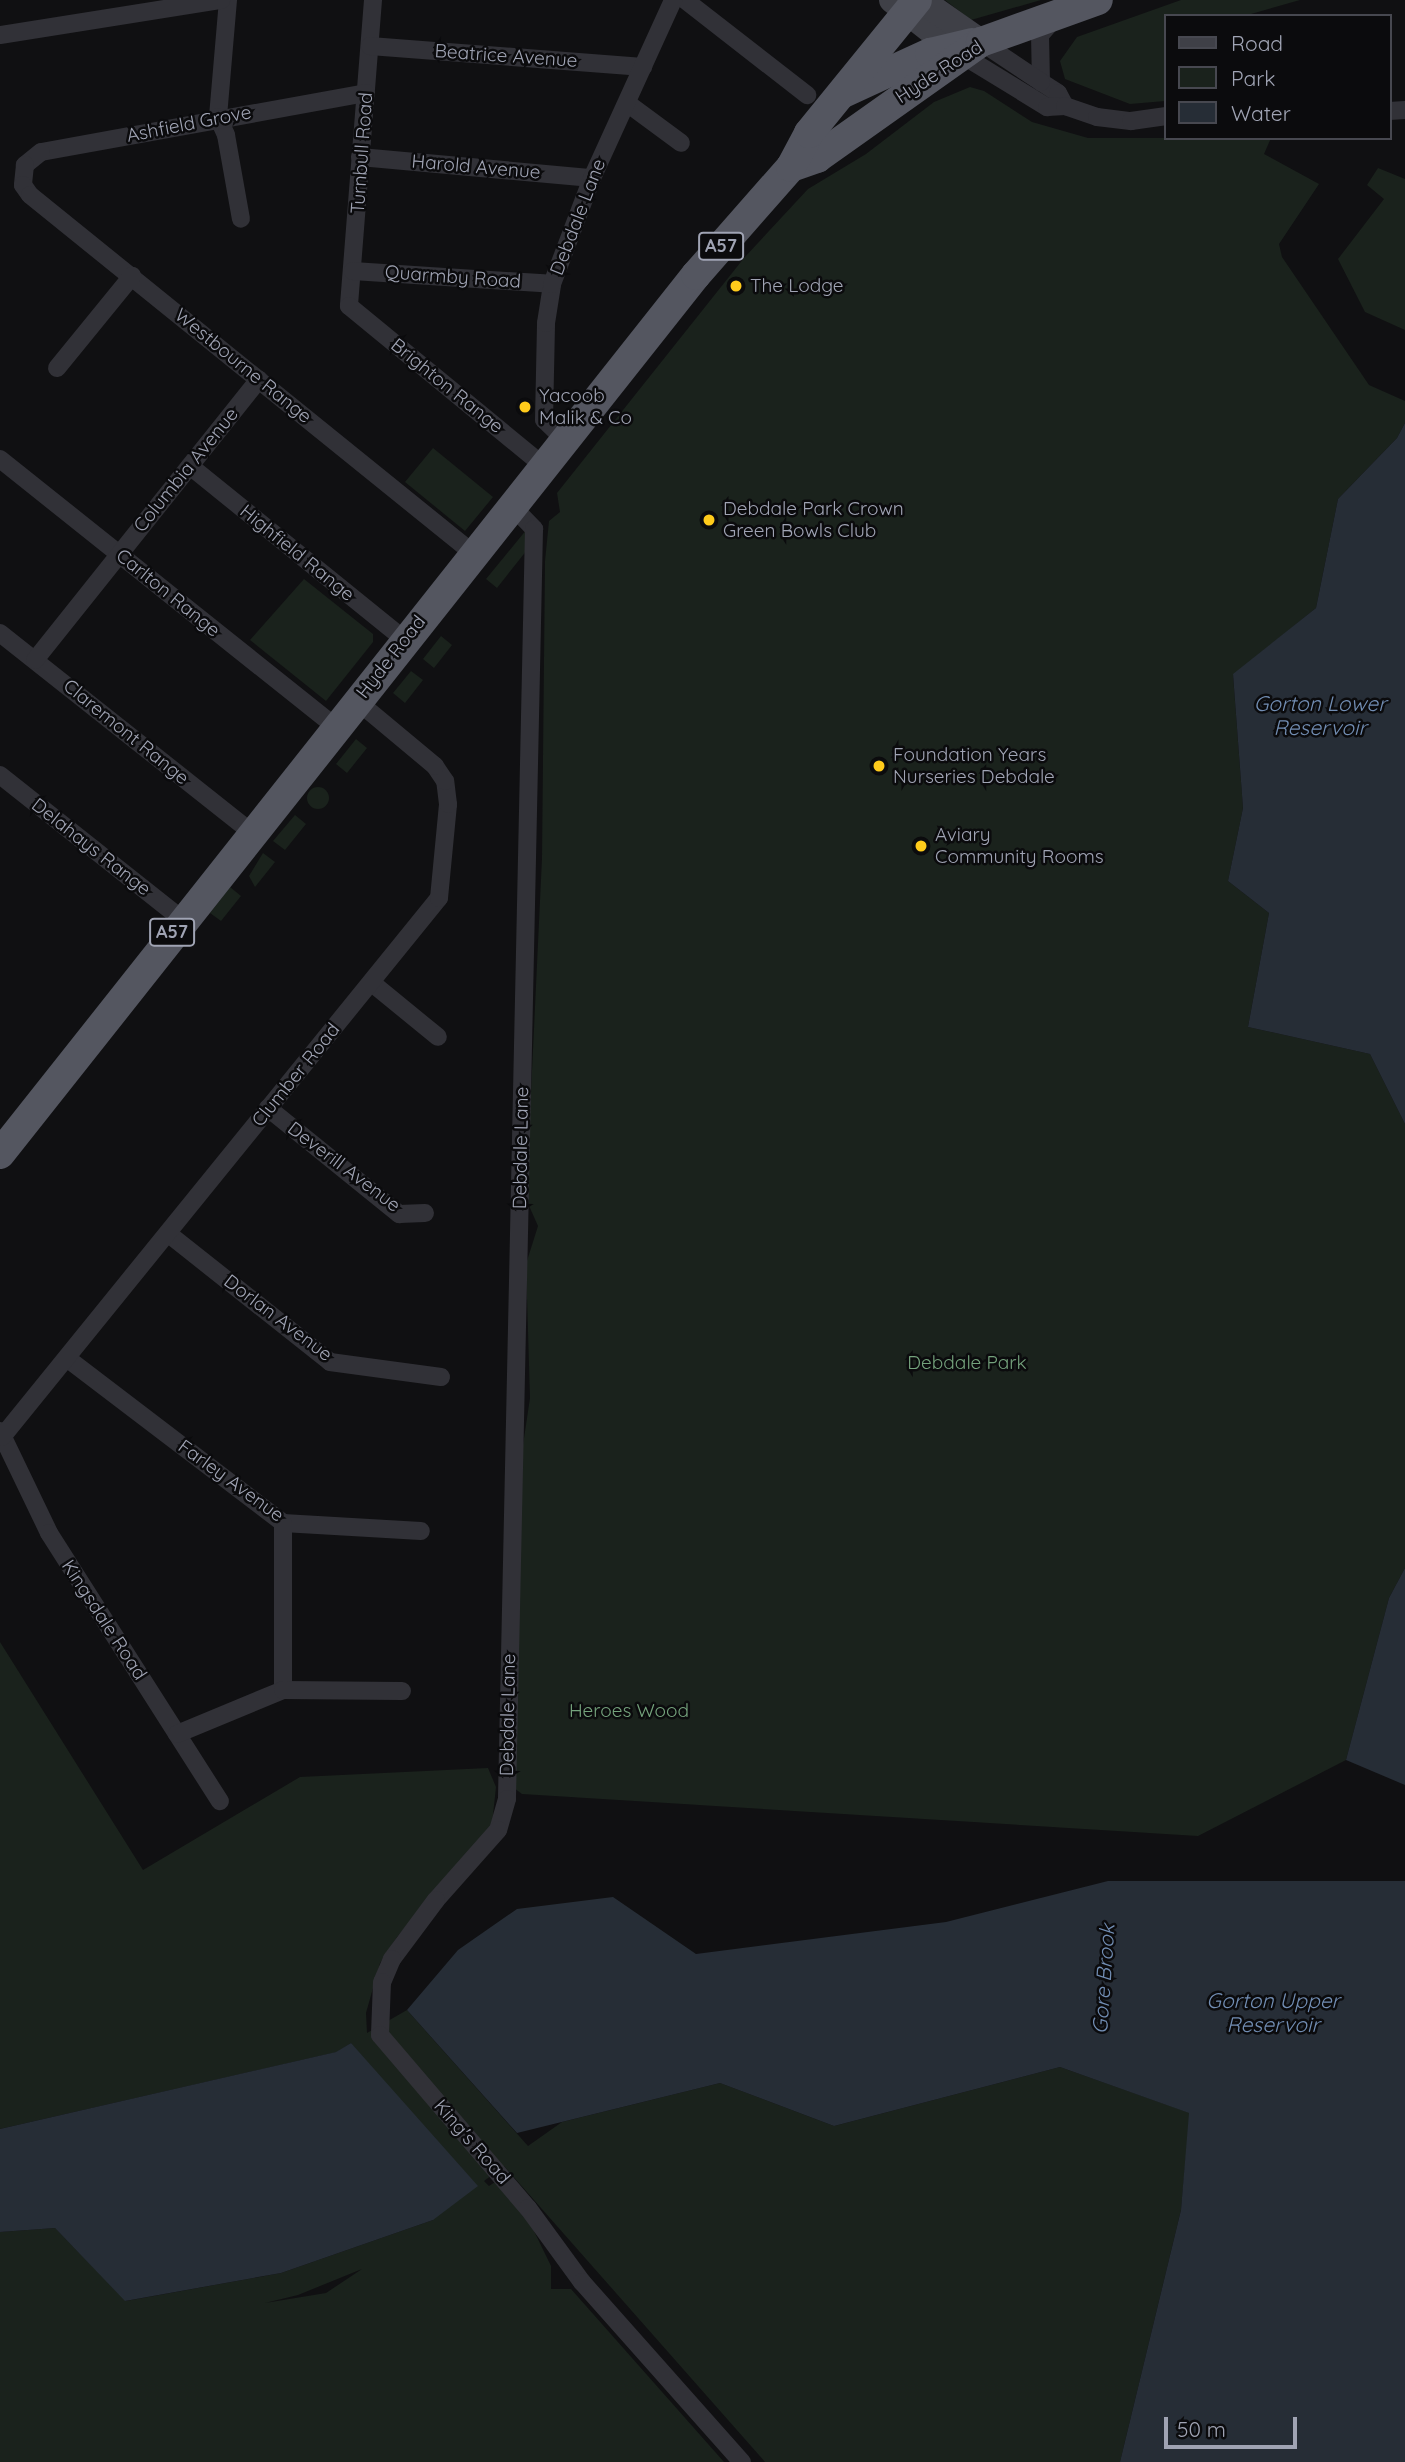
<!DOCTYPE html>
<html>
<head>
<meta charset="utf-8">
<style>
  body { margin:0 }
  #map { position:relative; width:1405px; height:2462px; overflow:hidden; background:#101012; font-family:Quicksand,sans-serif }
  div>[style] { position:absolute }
  .green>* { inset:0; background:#1a221c }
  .round { border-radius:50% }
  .water>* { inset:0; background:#262d36 }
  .minor>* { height:18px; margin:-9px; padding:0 9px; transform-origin:9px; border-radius:9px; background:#313137 }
  .secondary>* { height:26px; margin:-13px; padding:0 13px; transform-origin:13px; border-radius:13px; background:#3f4047 }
  .trunk>* { height:30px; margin:-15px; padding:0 15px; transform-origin:15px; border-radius:15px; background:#545660 }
  .dots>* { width:19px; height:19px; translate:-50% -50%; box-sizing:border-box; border:4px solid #0b0b0d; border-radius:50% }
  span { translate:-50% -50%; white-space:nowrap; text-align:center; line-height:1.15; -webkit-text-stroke:5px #0b0b0d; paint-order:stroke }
  .shield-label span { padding:2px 5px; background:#0b0b0d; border:2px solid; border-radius:5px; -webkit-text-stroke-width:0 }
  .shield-label { font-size:18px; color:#a0a4b4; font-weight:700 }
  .street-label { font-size:19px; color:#a0a4b4 }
  .poi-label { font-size:19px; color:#a0a4b4 }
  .left { translate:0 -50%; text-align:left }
  .park-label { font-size:19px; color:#74a27c }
  .water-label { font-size:21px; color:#728eb4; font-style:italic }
  .legend { position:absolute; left:1164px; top:14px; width:228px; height:126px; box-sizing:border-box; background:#0b0b0d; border:2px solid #474850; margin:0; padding:9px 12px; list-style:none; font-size:21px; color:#a0a4b4 }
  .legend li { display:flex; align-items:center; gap:14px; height:35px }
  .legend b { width:35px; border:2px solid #474850 }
  .scale { position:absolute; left:1164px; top:2417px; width:133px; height:32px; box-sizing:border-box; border:4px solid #a0a4b4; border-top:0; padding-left:9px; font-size:21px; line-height:24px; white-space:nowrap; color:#a0a4b4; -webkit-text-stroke:5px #0b0b0d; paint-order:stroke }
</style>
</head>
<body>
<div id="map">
  <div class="green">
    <i style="clip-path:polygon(945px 0,1041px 0,971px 20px)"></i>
    <i style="clip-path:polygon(1181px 0,1300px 0,1244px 16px,1165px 16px,1165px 101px,1130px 104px,1065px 79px,1060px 61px,1077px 37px)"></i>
    <i style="clip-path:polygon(970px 87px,984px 91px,1032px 122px,1088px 138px,1271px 138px,1264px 154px,1319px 184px,1279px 244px,1282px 257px,1369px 385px,1405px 401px,1405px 423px,1397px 438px,1338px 499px,1316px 608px,1233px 675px,1243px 808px,1228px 881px,1269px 913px,1248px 1027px,1370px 1054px,1405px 1124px,1405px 1568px,1389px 1598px,1346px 1760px,1198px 1836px,522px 1794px,514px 1788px,523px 1445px,530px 1398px,526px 1264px,538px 1226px,526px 1199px,542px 858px,545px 561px,549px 521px,560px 512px,557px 493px,744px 258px,808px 189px,866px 154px,934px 102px)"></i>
    <i style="clip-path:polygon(1378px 168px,1405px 179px,1405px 330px,1365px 312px,1338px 259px,1384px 199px,1367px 185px)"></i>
    <i style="clip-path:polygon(433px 448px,493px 497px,465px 531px,405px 482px)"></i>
    <i style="clip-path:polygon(527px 529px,527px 550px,497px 588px,486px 579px)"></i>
    <i style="clip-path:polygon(304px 579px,373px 634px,373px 642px,326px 701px,250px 640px)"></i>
    <i style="clip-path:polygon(441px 636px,452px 645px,434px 668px,423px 659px)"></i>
    <i style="clip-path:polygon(411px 671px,423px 680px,405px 703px,393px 693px)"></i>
    <i style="clip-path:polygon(356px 739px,367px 748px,347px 773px,336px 764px)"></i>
    <i class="round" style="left:307px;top:787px;width:22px;height:22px"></i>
    <i style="clip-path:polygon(295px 815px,306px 824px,285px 850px,273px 841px)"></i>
    <i style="clip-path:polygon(263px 853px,275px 862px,255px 887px,249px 876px)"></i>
    <i style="clip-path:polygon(230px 887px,241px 896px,221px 921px,210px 913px)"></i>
    <i style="clip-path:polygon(evenodd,0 1642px,143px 1870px,300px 1777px,488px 1768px,496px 1787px,492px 1824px,397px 1937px,380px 1963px,366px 2013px,367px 2033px,407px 2010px,528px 2146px,562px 2122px,720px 2083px,834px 2126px,1060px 2067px,1190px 2113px,1181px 2210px,1120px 2462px,765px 2462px,504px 2166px,484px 2181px,489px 2186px,498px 2180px,533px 2229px,551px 2266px,551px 2289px,571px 2289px,724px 2462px,0 2462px,0 2232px,55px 2228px,126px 2301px,281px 2273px,433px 2220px,351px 2043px,337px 2052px,0 2129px,0 1642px,362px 2269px,326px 2293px,265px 2303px,298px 2295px,362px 2269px)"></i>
  </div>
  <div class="water">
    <i style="clip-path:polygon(1405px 423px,1405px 1124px,1370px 1054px,1248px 1027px,1269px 913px,1228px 881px,1243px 808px,1233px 674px,1316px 608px,1338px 499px,1397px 438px)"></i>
    <i style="clip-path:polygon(1405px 1568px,1405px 1785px,1346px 1760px,1389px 1598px)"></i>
    <i style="clip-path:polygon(1108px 1881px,1405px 1881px,1405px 2462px,1120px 2462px,1181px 2210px,1189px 2113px,1060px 2067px,834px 2126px,720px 2083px,517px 2133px,407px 2010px,458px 1950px,517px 1909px,613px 1897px,696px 1954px,946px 1922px)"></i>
    <i style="clip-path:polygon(351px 2043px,478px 2186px,433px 2220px,281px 2273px,125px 2301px,55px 2228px,0 2232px,0 2129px,336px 2052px)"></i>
  </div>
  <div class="minor">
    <i style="left:228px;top:0;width:117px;rotate:94.9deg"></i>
    <i style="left:218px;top:117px;width:20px;rotate:66deg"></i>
    <i style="left:226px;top:135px;width:85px;rotate:79.9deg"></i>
    <i style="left:373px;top:0;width:307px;rotate:94.5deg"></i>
    <i style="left:349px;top:306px;width:252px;rotate:39.4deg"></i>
    <i style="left:685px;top:0;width:155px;rotate:37.9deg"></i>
    <i style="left:1054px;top:19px;width:21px;rotate:131deg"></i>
    <i style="left:1040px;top:35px;width:47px;rotate:88.8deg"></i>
    <i style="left:1041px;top:82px;width:20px;rotate:33deg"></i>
    <i style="left:1058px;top:93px;width:15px;rotate:62deg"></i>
    <i style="left:0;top:35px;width:224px;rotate:-9deg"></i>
    <i style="left:981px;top:42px;width:72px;rotate:33.7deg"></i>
    <i style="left:370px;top:46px;width:274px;rotate:4.4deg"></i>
    <i style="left:962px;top:55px;width:100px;rotate:31.5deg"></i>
    <i style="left:1047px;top:107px;width:18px;rotate:-3deg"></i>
    <i style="left:1065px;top:106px;width:34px;rotate:19deg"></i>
    <i style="left:1097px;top:117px;width:34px;rotate:7deg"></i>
    <i style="left:1131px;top:121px;width:34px;rotate:-8deg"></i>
    <i style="left:366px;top:93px;width:330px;rotate:169.7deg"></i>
    <i style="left:41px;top:152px;width:21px;rotate:141deg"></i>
    <i style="left:25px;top:165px;width:20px;rotate:96deg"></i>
    <i style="left:23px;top:185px;width:12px;rotate:55deg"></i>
    <i style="left:30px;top:195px;width:571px;rotate:38.96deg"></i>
    <i style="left:627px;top:103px;width:67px;rotate:36.5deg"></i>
    <i style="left:1389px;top:111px;width:16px;rotate:-4deg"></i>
    <i style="left:360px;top:157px;width:233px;rotate:5.2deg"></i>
    <i style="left:353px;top:271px;width:199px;rotate:3.7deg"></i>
    <i style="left:57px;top:368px;width:119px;rotate:-50.8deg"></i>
    <i style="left:565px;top:440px;width:29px;rotate:-136deg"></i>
    <i style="left:544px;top:420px;width:97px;rotate:-88.8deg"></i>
    <i style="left:546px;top:323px;width:39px;rotate:-81deg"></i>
    <i style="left:552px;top:284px;width:113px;rotate:-69.3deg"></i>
    <i style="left:592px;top:178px;width:196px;rotate:-65.5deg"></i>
    <i style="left:0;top:459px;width:430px;rotate:38.6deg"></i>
    <i style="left:190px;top:466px;width:277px;rotate:39deg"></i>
    <i style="left:512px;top:506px;width:32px;rotate:46deg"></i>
    <i style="left:534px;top:529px;width:1270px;rotate:91.22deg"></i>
    <i style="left:507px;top:1799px;width:32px;rotate:106deg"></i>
    <i style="left:498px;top:1830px;width:94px;rotate:131.5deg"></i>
    <i style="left:436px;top:1900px;width:74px;rotate:126.7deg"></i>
    <i style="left:392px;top:1959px;width:25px;rotate:113deg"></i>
    <i style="left:382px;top:1982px;width:53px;rotate:92.2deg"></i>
    <i style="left:380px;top:2035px;width:228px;rotate:49.5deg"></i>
    <i style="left:528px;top:2208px;width:92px;rotate:53.9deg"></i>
    <i style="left:582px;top:2282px;width:241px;rotate:48.4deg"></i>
    <i style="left:0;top:633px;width:320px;rotate:38.4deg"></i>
    <i style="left:35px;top:660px;width:359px;rotate:-51.4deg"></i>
    <i style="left:0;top:775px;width:232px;rotate:38.4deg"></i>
    <i style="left:372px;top:983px;width:85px;rotate:39.3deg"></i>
    <i style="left:268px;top:1108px;width:169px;rotate:39deg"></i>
    <i style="left:399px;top:1214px;width:26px;rotate:-2deg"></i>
    <i style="left:170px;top:1235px;width:204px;rotate:38.4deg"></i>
    <i style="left:330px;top:1362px;width:112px;rotate:7.7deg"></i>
    <i style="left:68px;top:1359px;width:270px;rotate:37.3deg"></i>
    <i style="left:283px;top:1523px;width:138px;rotate:3.3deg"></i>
    <i style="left:0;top:1431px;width:113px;rotate:64.3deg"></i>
    <i style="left:49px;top:1533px;width:318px;rotate:57.5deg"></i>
    <i style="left:2px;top:1437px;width:694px;rotate:-50.97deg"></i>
    <i style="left:439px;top:898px;width:94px;rotate:-84.5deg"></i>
    <i style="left:448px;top:804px;width:23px;rotate:-97deg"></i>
    <i style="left:445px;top:781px;width:18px;rotate:-124deg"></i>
    <i style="left:435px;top:766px;width:102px;rotate:-140.2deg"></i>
    <i style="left:283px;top:1690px;width:167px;rotate:-90deg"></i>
    <i style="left:177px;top:1734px;width:115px;rotate:-22.5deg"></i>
    <i style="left:283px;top:1690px;width:119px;rotate:0.5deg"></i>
  </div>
  <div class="secondary">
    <i style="left:892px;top:0;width:89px;rotate:38.2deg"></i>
    <i style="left:921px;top:0;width:73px;rotate:35deg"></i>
  </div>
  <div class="trunk">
    <i style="left:843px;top:93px;width:96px;rotate:-24.7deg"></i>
    <i style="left:930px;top:53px;width:43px;rotate:-13.4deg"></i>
    <i style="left:791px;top:167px;width:28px;rotate:-19deg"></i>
    <i style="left:817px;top:158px;width:201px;rotate:-35.3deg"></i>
    <i style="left:981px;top:42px;width:124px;rotate:-19.7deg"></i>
    <i style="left:0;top:1154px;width:1121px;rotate:-51.63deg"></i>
    <i style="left:696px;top:275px;width:144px;rotate:-48.7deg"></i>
    <i style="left:791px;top:167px;width:38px;rotate:-62deg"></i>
    <i style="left:809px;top:133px;width:171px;rotate:-50.9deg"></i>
  </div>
  <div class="dots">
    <i style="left:736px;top:286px;background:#ffcb1b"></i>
    <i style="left:525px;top:407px;background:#ffcb1b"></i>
    <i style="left:709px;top:520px;background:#ffcb1b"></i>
    <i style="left:879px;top:766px;background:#ffcb1b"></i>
    <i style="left:921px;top:846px;background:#ffcb1b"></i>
  </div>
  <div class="shield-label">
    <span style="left:721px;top:246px">A57</span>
    <span style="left:172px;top:932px">A57</span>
  </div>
  <div class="street-label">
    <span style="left:506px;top:56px;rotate:4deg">Beatrice Avenue</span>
    <span style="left:939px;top:72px;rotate:-33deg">Hyde Road</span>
    <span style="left:189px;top:124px;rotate:-11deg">Ashfield Grove</span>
    <span style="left:362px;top:153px;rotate:-86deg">Turnbull Road</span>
    <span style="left:476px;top:167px;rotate:5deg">Harold Avenue</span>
    <span style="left:578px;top:217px;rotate:-69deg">Debdale Lane</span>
    <span style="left:453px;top:277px;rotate:4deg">Quarmby Road</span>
    <span style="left:243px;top:366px;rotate:39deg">Westbourne Range</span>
    <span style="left:447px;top:386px;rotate:39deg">Brighton Range</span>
    <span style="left:186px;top:470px;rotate:-51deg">Columbia Avenue</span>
    <span style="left:297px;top:553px;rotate:39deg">Highfield Range</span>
    <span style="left:168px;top:593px;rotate:39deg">Carlton Range</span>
    <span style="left:391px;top:657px;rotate:-52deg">Hyde Road</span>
    <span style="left:126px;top:732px;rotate:39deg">Claremont Range</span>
    <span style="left:91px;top:847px;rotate:38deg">Delahays Range</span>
    <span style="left:296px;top:1075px;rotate:-51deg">Clumber Road</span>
    <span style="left:521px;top:1148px;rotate:-89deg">Debdale Lane</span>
    <span style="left:344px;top:1167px;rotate:37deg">Deverill Avenue</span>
    <span style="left:278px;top:1318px;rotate:37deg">Dorlan Avenue</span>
    <span style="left:231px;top:1481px;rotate:36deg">Farley Avenue</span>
    <span style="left:104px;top:1620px;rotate:57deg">Kingsdale Road</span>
    <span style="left:508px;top:1715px;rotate:-89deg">Debdale Lane</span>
    <span style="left:472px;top:2142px;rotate:49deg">King's Road</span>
  </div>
  <div class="poi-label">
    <span class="left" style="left:750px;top:286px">The Lodge</span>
    <span class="left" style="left:539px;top:407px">Yacoob<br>Malik &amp; Co</span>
    <span class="left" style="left:723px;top:520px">Debdale Park Crown<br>Green Bowls Club</span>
    <span class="left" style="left:893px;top:766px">Foundation Years<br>Nurseries Debdale</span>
    <span class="left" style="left:935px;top:846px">Aviary<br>Community Rooms</span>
  </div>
  <div class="park-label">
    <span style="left:967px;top:1363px">Debdale Park</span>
    <span style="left:629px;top:1711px">Heroes Wood</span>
  </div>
  <div class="water-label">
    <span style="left:1320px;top:715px">Gorton Lower<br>Reservoir</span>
    <span style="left:1103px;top:1979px;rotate:-86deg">Gore Brook</span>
    <span style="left:1273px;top:2012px">Gorton Upper<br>Reservoir</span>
  </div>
  <ul class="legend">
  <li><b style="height:9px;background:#3f4047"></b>Road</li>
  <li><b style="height:19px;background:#1a221c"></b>Park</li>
  <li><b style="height:19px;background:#262d36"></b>Water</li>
  </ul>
  <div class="scale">50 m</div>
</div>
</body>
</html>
